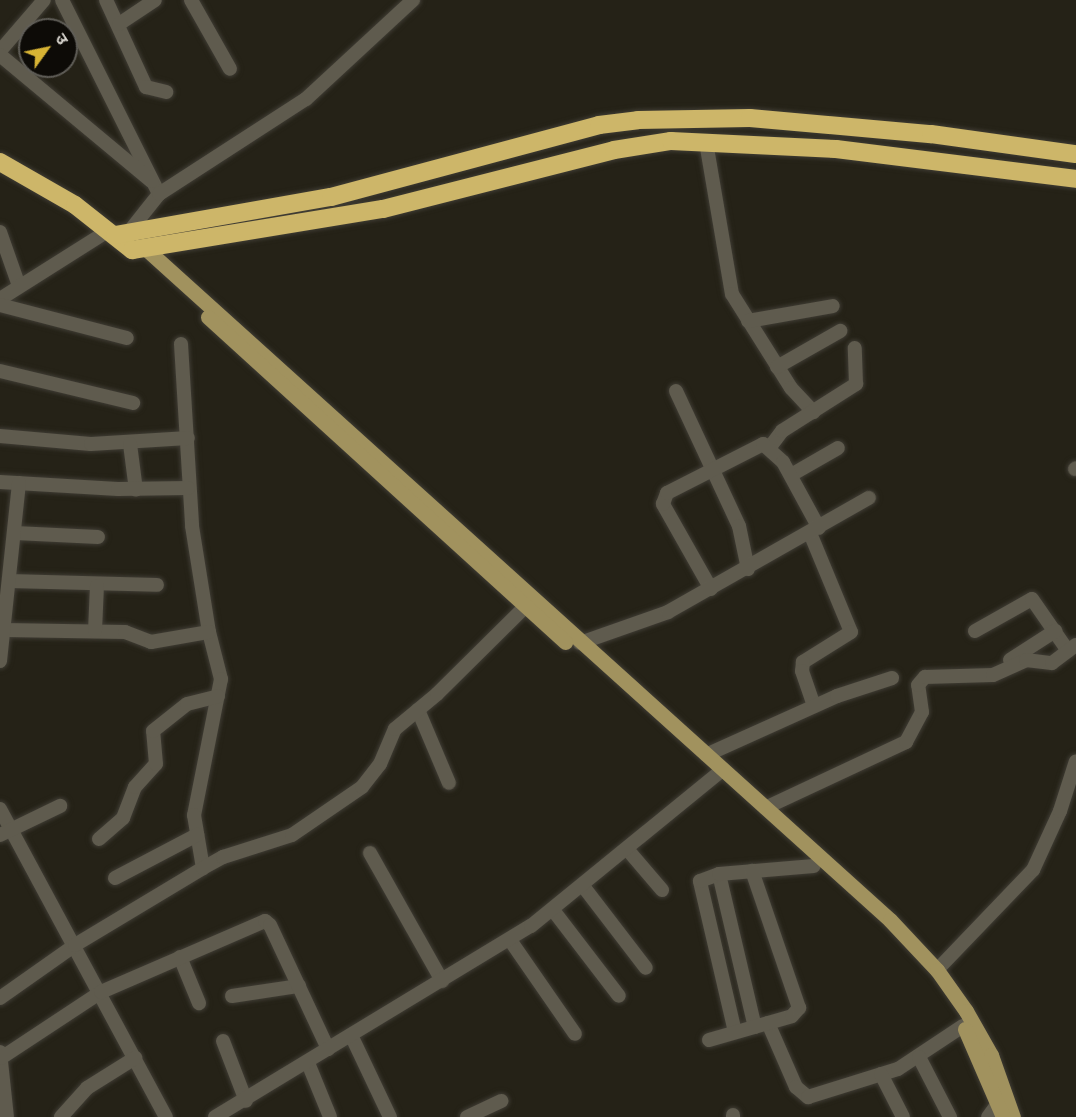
<!DOCTYPE html>
<html>
<head>
<meta charset="utf-8">
<style>
  body { margin:0 }
  #map { position:relative; width:1076px; height:1117px; overflow:hidden; background:#252217; font-family:Arial,"Noto Sans Devanagari",sans-serif }
  div>[style] { position:absolute }
  .roads { filter:drop-shadow(0 0 2px #3f3c34) drop-shadow(0 0 2px #3f3c34) }
  .minor>* { height:14px; margin:-7px; padding:0 7px; transform-origin:7px; border-radius:7px; background:#5f5b4e }
  .major>* { height:15px; margin:-7.5px; padding:0 7.5px; transform-origin:7.5px; border-radius:7.5px; background:#a1925e }
  .highway>* { height:18px; margin:-9px; padding:0 9px; transform-origin:9px; border-radius:9px; background:#cdb669 }
  span { translate:-50% -50%; white-space:nowrap; text-align:center; line-height:1.15; -webkit-text-stroke:6px #0d0b07; paint-order:stroke }
  .north { position:absolute; left:18px; top:18px; width:60px; height:60px; box-sizing:border-box; background:#0d0b07; border:2px solid #5f5d57; border-radius:50%; rotate:57deg; font-size:16px; font-weight:700; line-height:24px; text-align:center; color:#dad7d0 }
  .north::after { content:''; display:block; margin:auto; width:21px; height:27px; background:#d8b434; clip-path:polygon(50% 0,100% 100%,50% 72%,0 100%) }
</style>
</head>
<body>
<div id="map">
  <div class="roads">
    <div class="minor">
      <i style="left:62px;top:0;width:217px;rotate:63.4deg"></i>
      <i style="left:106px;top:0;width:96px;rotate:65.3deg"></i>
      <i style="left:146px;top:87px;width:21px;rotate:14deg"></i>
      <i style="left:191px;top:0;width:79px;rotate:60.5deg"></i>
      <i style="left:119px;top:24px;width:43px;rotate:-33.7deg"></i>
      <i style="left:0;top:51px;width:67px;rotate:-49.2deg"></i>
      <i style="left:0;top:55px;width:197px;rotate:39.8deg"></i>
      <i style="left:706px;top:142px;width:154px;rotate:80.3deg"></i>
      <i style="left:732px;top:294px;width:111px;rotate:57.9deg"></i>
      <i style="left:791px;top:388px;width:33px;rotate:47deg"></i>
      <i style="left:0;top:232px;width:57px;rotate:70.6deg"></i>
      <i style="left:128px;top:233px;width:50px;rotate:-51.5deg"></i>
      <i style="left:159px;top:194px;width:175px;rotate:-32.9deg"></i>
      <i style="left:306px;top:99px;width:146px;rotate:-42.8deg"></i>
      <i style="left:0;top:299px;width:129px;rotate:-32.3deg"></i>
      <i style="left:0;top:305px;width:131px;rotate:14.6deg"></i>
      <i style="left:748px;top:321px;width:86px;rotate:-10deg"></i>
      <i style="left:181px;top:344px;width:182px;rotate:86.5deg"></i>
      <i style="left:192px;top:526px;width:107px;rotate:80.9deg"></i>
      <i style="left:209px;top:632px;width:49px;rotate:75.7deg"></i>
      <i style="left:221px;top:679px;width:139px;rotate:101.2deg"></i>
      <i style="left:194px;top:815px;width:54px;rotate:80.4deg"></i>
      <i style="left:777px;top:367px;width:73px;rotate:-29.7deg"></i>
      <i style="left:0;top:371px;width:137px;rotate:13.5deg"></i>
      <i style="left:676px;top:391px;width:149px;rotate:65deg"></i>
      <i style="left:739px;top:526px;width:44px;rotate:78.2deg"></i>
      <i style="left:0;top:436px;width:91px;rotate:5deg"></i>
      <i style="left:91px;top:444px;width:97px;rotate:-3.5deg"></i>
      <i style="left:130px;top:444px;width:46px;rotate:82.6deg"></i>
      <i style="left:770px;top:447px;width:20px;rotate:-53deg"></i>
      <i style="left:782px;top:431px;width:88px;rotate:-32.4deg"></i>
      <i style="left:856px;top:384px;width:36px;rotate:-92deg"></i>
      <i style="left:1075px;top:469px;width:1px;rotate:-45deg"></i>
      <i style="left:791px;top:475px;width:54px;rotate:-29.9deg"></i>
      <i style="left:0;top:482px;width:118px;rotate:3.4deg"></i>
      <i style="left:118px;top:489px;width:70px;rotate:-0.8deg"></i>
      <i style="left:15px;top:533px;width:83px;rotate:2.8deg"></i>
      <i style="left:810px;top:533px;width:107px;rotate:67.5deg"></i>
      <i style="left:851px;top:632px;width:57px;rotate:148deg"></i>
      <i style="left:803px;top:662px;width:9px;rotate:96deg"></i>
      <i style="left:802px;top:671px;width:37px;rotate:71deg"></i>
      <i style="left:9px;top:581px;width:148px;rotate:1.5deg"></i>
      <i style="left:711px;top:589px;width:98px;rotate:-119.5deg"></i>
      <i style="left:663px;top:504px;width:12px;rotate:-70deg"></i>
      <i style="left:667px;top:493px;width:108px;rotate:-27deg"></i>
      <i style="left:763px;top:444px;width:27px;rotate:42deg"></i>
      <i style="left:783px;top:462px;width:75px;rotate:61.4deg"></i>
      <i style="left:4px;top:630px;width:121px;rotate:0.9deg"></i>
      <i style="left:125px;top:632px;width:28px;rotate:21deg"></i>
      <i style="left:151px;top:642px;width:59px;rotate:-9.8deg"></i>
      <i style="left:95px;top:631px;width:45px;rotate:-87.5deg"></i>
      <i style="left:975px;top:631px;width:65px;rotate:-29.3deg"></i>
      <i style="left:1032px;top:599px;width:63px;rotate:55.3deg"></i>
      <i style="left:580px;top:643px;width:93px;rotate:-19.4deg"></i>
      <i style="left:668px;top:612px;width:231px;rotate:-29.6deg"></i>
      <i style="left:1010px;top:660px;width:54px;rotate:-32.8deg"></i>
      <i style="left:0;top:661px;width:179px;rotate:-83.9deg"></i>
      <i style="left:418px;top:710px;width:79px;rotate:67deg"></i>
      <i style="left:706px;top:755px;width:144px;rotate:-24.2deg"></i>
      <i style="left:837px;top:696px;width:58px;rotate:-18.1deg"></i>
      <i style="left:765px;top:808px;width:156px;rotate:-25.1deg"></i>
      <i style="left:906px;top:742px;width:34px;rotate:-62deg"></i>
      <i style="left:922px;top:712px;width:27px;rotate:-98deg"></i>
      <i style="left:918px;top:685px;width:11px;rotate:-49deg"></i>
      <i style="left:925px;top:677px;width:68px;rotate:-1.7deg"></i>
      <i style="left:993px;top:675px;width:36px;rotate:-24deg"></i>
      <i style="left:1026px;top:660px;width:26px;rotate:7deg"></i>
      <i style="left:1052px;top:663px;width:30px;rotate:-37deg"></i>
      <i style="left:0;top:809px;width:350px;rotate:61.7deg"></i>
      <i style="left:0;top:835px;width:67px;rotate:-25.8deg"></i>
      <i style="left:99px;top:839px;width:32px;rotate:-41deg"></i>
      <i style="left:123px;top:818px;width:33px;rotate:-69deg"></i>
      <i style="left:135px;top:787px;width:31px;rotate:-48deg"></i>
      <i style="left:156px;top:764px;width:33px;rotate:-95deg"></i>
      <i style="left:153px;top:731px;width:43px;rotate:-38.5deg"></i>
      <i style="left:187px;top:704px;width:32px;rotate:-14deg"></i>
      <i style="left:627px;top:849px;width:54px;rotate:49.5deg"></i>
      <i style="left:370px;top:853px;width:147px;rotate:60.6deg"></i>
      <i style="left:719px;top:874px;width:157px;rotate:76.8deg"></i>
      <i style="left:115px;top:878px;width:93px;rotate:-27.7deg"></i>
      <i style="left:583px;top:886px;width:103px;rotate:52.5deg"></i>
      <i style="left:553px;top:910px;width:108px;rotate:52.5deg"></i>
      <i style="left:510px;top:940px;width:114px;rotate:55.3deg"></i>
      <i style="left:180px;top:957px;width:50px;rotate:67.6deg"></i>
      <i style="left:937px;top:970px;width:139px;rotate:-46.2deg"></i>
      <i style="left:1033px;top:870px;width:65px;rotate:-65.4deg"></i>
      <i style="left:1060px;top:811px;width:52px;rotate:-72.3deg"></i>
      <i style="left:232px;top:996px;width:68px;rotate:-8.5deg"></i>
      <i style="left:0;top:998px;width:92px;rotate:-35.2deg"></i>
      <i style="left:75px;top:945px;width:149px;rotate:-31deg"></i>
      <i style="left:203px;top:868px;width:23px;rotate:-29deg"></i>
      <i style="left:223px;top:857px;width:72px;rotate:-17.7deg"></i>
      <i style="left:292px;top:835px;width:85px;rotate:-34.4deg"></i>
      <i style="left:362px;top:787px;width:29px;rotate:-52deg"></i>
      <i style="left:380px;top:764px;width:38px;rotate:-67deg"></i>
      <i style="left:395px;top:729px;width:55px;rotate:-39.8deg"></i>
      <i style="left:437px;top:694px;width:135px;rotate:-44.7deg"></i>
      <i style="left:768px;top:1023px;width:70px;rotate:66.4deg"></i>
      <i style="left:796px;top:1087px;width:16px;rotate:40deg"></i>
      <i style="left:808px;top:1097px;width:94px;rotate:-17.3deg"></i>
      <i style="left:898px;top:1069px;width:78px;rotate:-33.5deg"></i>
      <i style="left:735px;top:1032px;width:155px;rotate:-103.1deg"></i>
      <i style="left:700px;top:881px;width:20px;rotate:-20deg"></i>
      <i style="left:719px;top:874px;width:95px;rotate:-4.8deg"></i>
      <i style="left:351px;top:1035px;width:91px;rotate:64.6deg"></i>
      <i style="left:709px;top:1040px;width:86px;rotate:-16.1deg"></i>
      <i style="left:792px;top:1016px;width:11px;rotate:-49deg"></i>
      <i style="left:799px;top:1008px;width:145px;rotate:-108.9deg"></i>
      <i style="left:223px;top:1041px;width:64px;rotate:69deg"></i>
      <i style="left:0;top:1052px;width:65px;rotate:83.9deg"></i>
      <i style="left:919px;top:1057px;width:68px;rotate:62.7deg"></i>
      <i style="left:1px;top:1058px;width:120px;rotate:-33.4deg"></i>
      <i style="left:101px;top:992px;width:179px;rotate:-23.4deg"></i>
      <i style="left:265px;top:921px;width:6px;rotate:39deg"></i>
      <i style="left:270px;top:925px;width:137px;rotate:64.9deg"></i>
      <i style="left:308px;top:1063px;width:58px;rotate:67.8deg"></i>
      <i style="left:881px;top:1074px;width:48px;rotate:62.9deg"></i>
      <i style="left:733px;top:1115px;width:2px;rotate:90deg"></i>
      <i style="left:61px;top:1117px;width:39px;rotate:-48deg"></i>
      <i style="left:87px;top:1088px;width:57px;rotate:-32deg"></i>
      <i style="left:215px;top:1117px;width:369px;rotate:-31.2deg"></i>
      <i style="left:531px;top:926px;width:247px;rotate:-39.2deg"></i>
      <i style="left:467px;top:1117px;width:38px;rotate:-25deg"></i>
      <i style="left:988px;top:1117px;width:17px;rotate:-54deg"></i>
    </div>
    <div class="major">
      <i style="left:145px;top:248px;width:1003px;rotate:42.05deg"></i>
      <i style="left:890px;top:920px;width:69px;rotate:46.8deg"></i>
      <i style="left:937px;top:970px;width:50px;rotate:54.7deg"></i>
      <i style="left:966px;top:1011px;width:51px;rotate:60.4deg"></i>
      <i style="left:991px;top:1055px;width:66px;rotate:70.5deg"></i>
      <i style="left:208px;top:317px;width:483px;rotate:42.3deg"></i>
      <i style="left:965px;top:1029px;width:96px;rotate:66.6deg"></i>
    </div>
    <div class="highway">
      <i style="left:0;top:162px;width:86px;rotate:29.8deg"></i>
      <i style="left:75px;top:205px;width:73px;rotate:38.3deg"></i>
      <i style="left:132px;top:250px;width:254px;rotate:-9.3deg"></i>
      <i style="left:383px;top:209px;width:238px;rotate:-14.3deg"></i>
      <i style="left:614px;top:150px;width:58px;rotate:-9deg"></i>
      <i style="left:671px;top:141px;width:165px;rotate:2.8deg"></i>
      <i style="left:836px;top:149px;width:242px;rotate:7.1deg"></i>
      <i style="left:115px;top:235px;width:219px;rotate:-10deg"></i>
      <i style="left:331px;top:197px;width:278px;rotate:-15deg"></i>
      <i style="left:599px;top:125px;width:39px;rotate:-7deg"></i>
      <i style="left:638px;top:120px;width:112px;rotate:-1deg"></i>
      <i style="left:750px;top:118px;width:182px;rotate:5.1deg"></i>
      <i style="left:931px;top:134px;width:146px;rotate:7.9deg"></i>
    </div>
  </div>
  <div class="north">उ</div>
</div>
</body>
</html>
